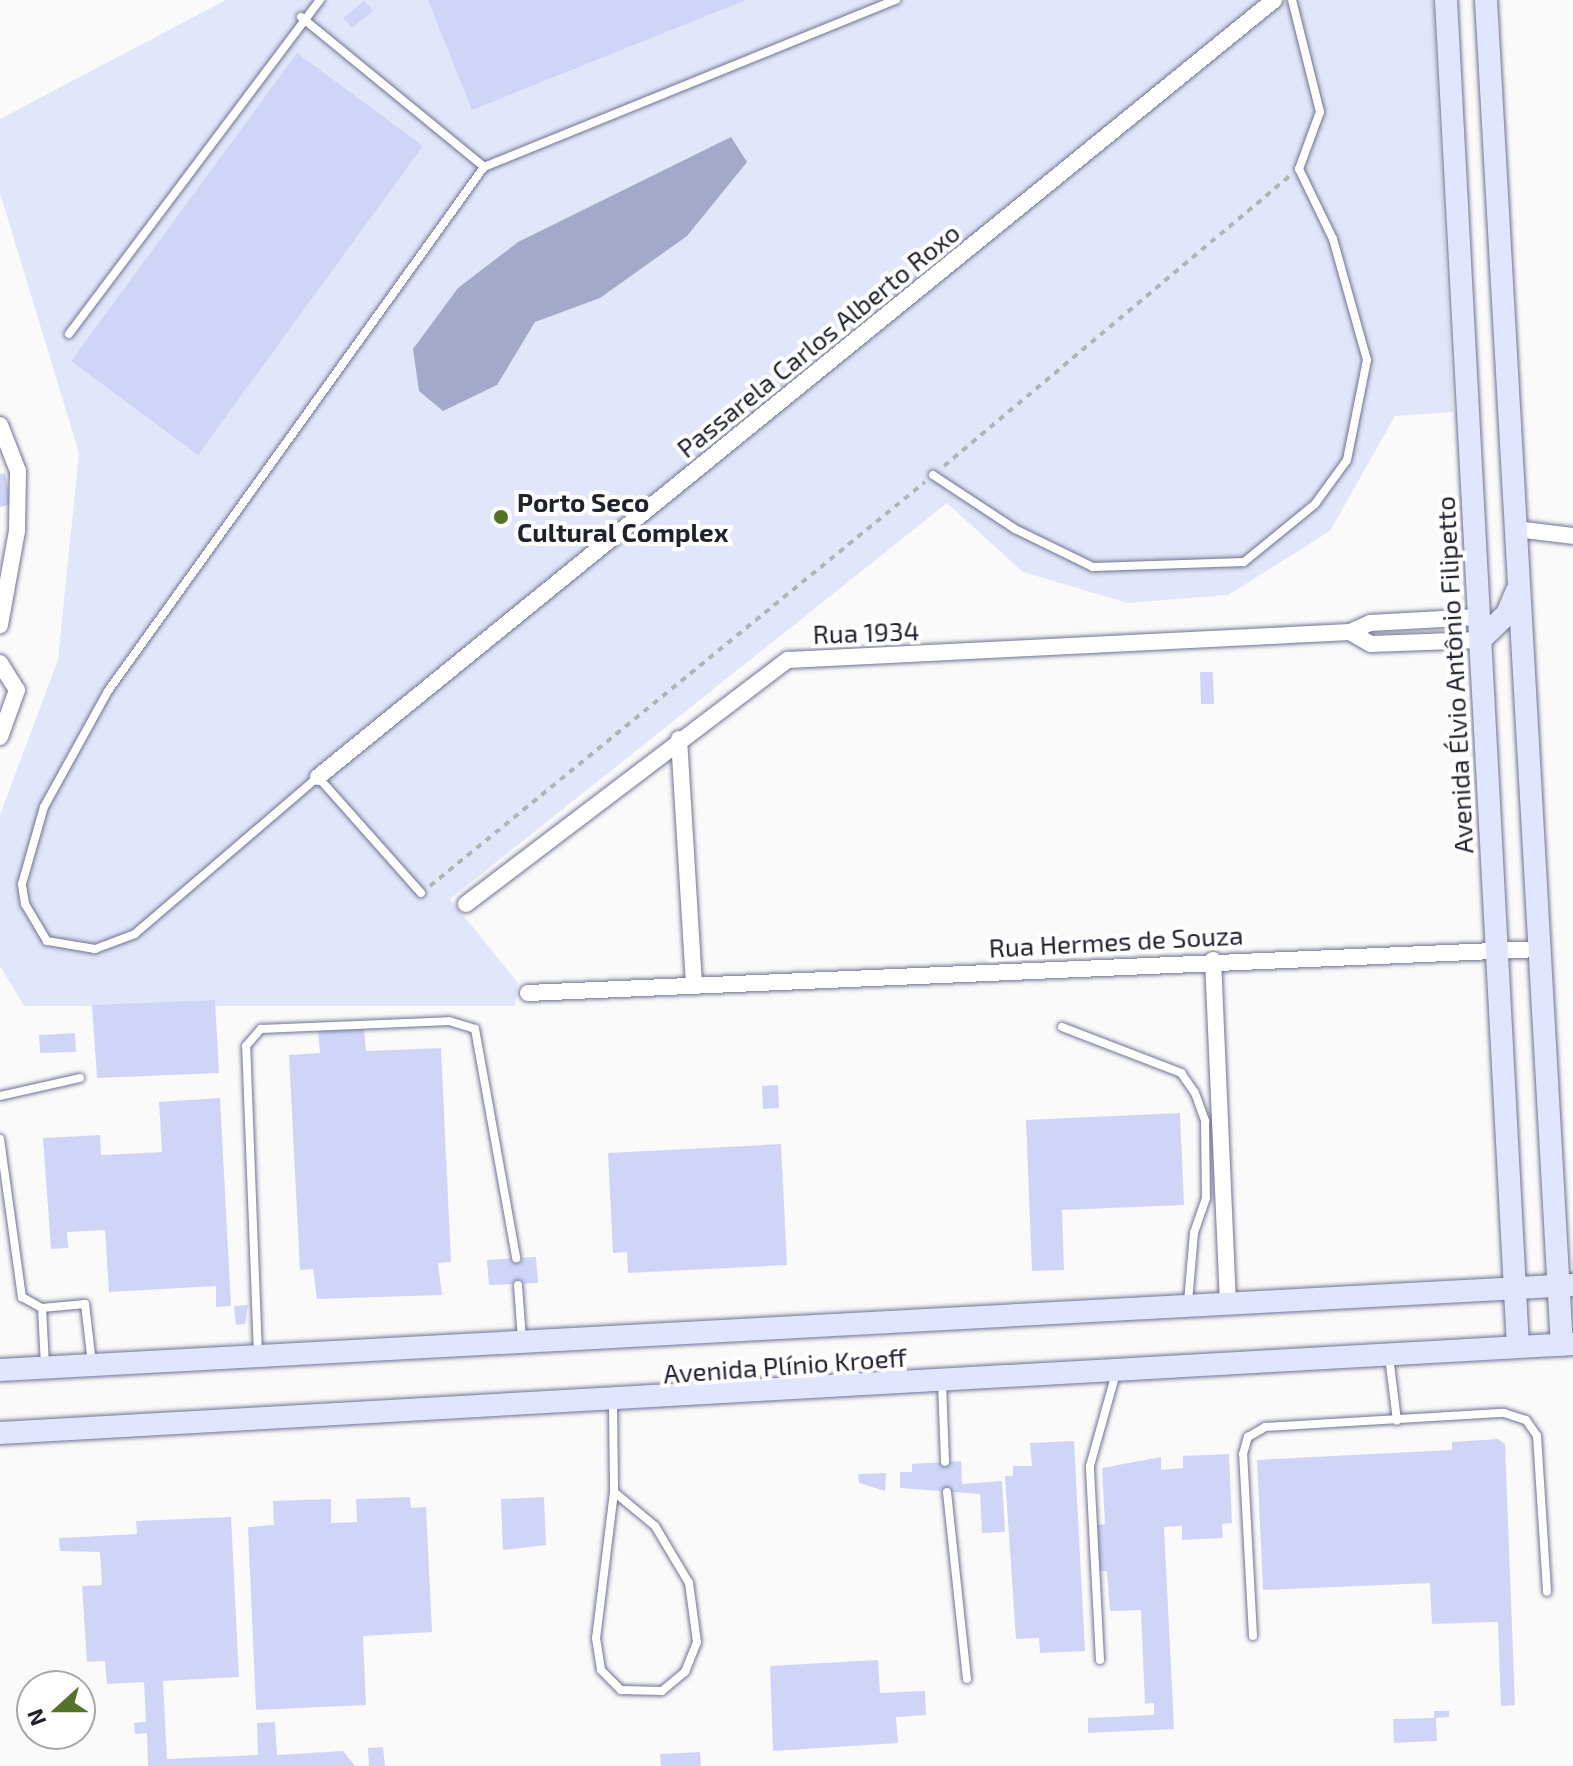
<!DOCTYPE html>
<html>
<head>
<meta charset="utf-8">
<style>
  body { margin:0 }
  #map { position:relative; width:1573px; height:1766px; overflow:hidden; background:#fafafa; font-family:"Exo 2",sans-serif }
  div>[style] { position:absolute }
  .green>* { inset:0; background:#e2e6fa }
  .water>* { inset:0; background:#a5a9c9 }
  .building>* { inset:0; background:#d0d5f8 }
  .path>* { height:4px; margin-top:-2px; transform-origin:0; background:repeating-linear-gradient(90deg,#b2b3b7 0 6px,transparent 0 12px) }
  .roads { filter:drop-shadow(0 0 2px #6f7392) drop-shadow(0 0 2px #6f7392) }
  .lane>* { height:8px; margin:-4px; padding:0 4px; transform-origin:4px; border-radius:4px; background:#fff }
  .street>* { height:16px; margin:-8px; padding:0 8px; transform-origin:8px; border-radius:8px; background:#fff }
  .secondary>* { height:22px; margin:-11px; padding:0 11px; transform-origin:11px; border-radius:11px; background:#e2e5fe }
  .dots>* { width:22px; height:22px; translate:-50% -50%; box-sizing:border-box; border:4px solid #fff; border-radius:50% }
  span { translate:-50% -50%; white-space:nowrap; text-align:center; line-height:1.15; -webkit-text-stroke:8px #fff; paint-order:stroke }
  .street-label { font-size:26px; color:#1f212d }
  .poi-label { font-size:26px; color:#1f212d; font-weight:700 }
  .left { translate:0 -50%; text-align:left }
  .north { position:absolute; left:16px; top:1670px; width:80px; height:80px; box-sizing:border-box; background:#fff; border:2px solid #a5a6ab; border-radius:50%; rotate:249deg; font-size:22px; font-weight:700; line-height:32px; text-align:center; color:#1f212d }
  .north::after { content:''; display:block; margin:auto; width:28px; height:36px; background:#557328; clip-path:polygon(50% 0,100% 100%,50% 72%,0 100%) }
</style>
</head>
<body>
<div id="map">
  <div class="green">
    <i style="clip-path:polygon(226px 0,1433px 0,1453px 412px,1395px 416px,1330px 531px,1228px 595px,1128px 603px,1023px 572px,947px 503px,450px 899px,518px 983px,515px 1006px,24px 1006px,0 966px,0 815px,58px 660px,79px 453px,0 193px,0 119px)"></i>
  </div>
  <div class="water">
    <i style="clip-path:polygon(731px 137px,747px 162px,687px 236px,600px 298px,535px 322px,497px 385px,443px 411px,419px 391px,413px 349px,458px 288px,518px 242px)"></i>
  </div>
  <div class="building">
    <i style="clip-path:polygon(428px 0,746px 0,472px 110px)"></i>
    <i style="clip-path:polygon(364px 1px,373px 11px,352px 28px,343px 18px)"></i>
    <i style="clip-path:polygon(297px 53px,423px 146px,198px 455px,71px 361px)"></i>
    <i style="clip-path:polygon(5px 473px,11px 504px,0 507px,0 474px)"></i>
    <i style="clip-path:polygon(1200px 672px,1213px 672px,1214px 704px,1201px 704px)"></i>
    <i style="clip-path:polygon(215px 1000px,219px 1073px,97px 1078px,92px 1005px)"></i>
    <i style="clip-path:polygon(364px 1029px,366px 1051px,441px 1048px,451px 1262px,438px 1263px,442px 1295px,317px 1299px,313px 1269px,300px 1270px,289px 1055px,320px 1053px,318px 1031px)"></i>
    <i style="clip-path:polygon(75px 1033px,76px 1052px,40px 1053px,39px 1035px)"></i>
    <i style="clip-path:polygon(778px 1085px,779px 1108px,763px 1109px,762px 1086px)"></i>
    <i style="clip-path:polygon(220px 1098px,231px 1306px,216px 1307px,216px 1286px,109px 1292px,105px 1230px,67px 1232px,68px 1248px,51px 1249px,43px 1138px,100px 1135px,101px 1155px,162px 1152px,159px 1102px)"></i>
    <i style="clip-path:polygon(1180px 1113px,1184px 1205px,1062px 1210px,1064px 1270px,1032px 1271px,1026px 1120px)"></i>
    <i style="clip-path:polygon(781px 1144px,787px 1265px,628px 1273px,627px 1252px,613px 1253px,608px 1153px)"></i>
    <i style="clip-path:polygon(536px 1257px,538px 1283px,489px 1285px,487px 1260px)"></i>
    <i style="clip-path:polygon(248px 1305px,245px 1324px,236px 1325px,234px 1306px)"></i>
    <i style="clip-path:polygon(1498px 1439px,1505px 1444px,1515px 1705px,1501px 1706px,1498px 1622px,1432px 1624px,1430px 1583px,1263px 1590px,1257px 1460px,1452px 1450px,1452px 1442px)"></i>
    <i style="clip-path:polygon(1074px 1441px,1085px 1651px,1040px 1653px,1039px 1638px,1016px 1639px,1005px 1476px,1013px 1476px,1013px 1466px,1032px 1466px,1030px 1443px)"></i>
    <i style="clip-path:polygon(1229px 1454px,1232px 1523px,1222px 1524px,1223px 1538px,1182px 1540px,1182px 1526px,1164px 1527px,1174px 1729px,1088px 1733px,1088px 1718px,1154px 1715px,1154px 1703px,1145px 1704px,1141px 1610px,1110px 1611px,1107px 1571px,1096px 1571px,1094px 1525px,1105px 1524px,1102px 1468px,1161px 1457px,1161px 1470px,1183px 1468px,1183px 1456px)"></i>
    <i style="clip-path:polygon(961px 1461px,962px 1484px,1002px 1481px,1005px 1532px,982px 1533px,980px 1494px,900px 1488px,900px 1472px,912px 1472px,912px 1464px)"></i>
    <i style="clip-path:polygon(886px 1473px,885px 1491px,859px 1483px,858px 1474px)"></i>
    <i style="clip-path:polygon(410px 1497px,411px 1508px,426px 1507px,432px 1632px,363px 1636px,366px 1705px,256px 1710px,248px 1527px,274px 1525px,273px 1501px,331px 1499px,331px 1523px,357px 1522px,356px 1499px)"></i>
    <i style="clip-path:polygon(544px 1497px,546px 1545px,503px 1550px,501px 1499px)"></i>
    <i style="clip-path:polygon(231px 1517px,239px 1677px,163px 1681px,167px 1759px,258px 1755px,257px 1723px,275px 1722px,277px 1755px,343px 1751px,355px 1766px,148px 1766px,147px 1733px,135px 1734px,134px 1723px,146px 1722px,144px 1682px,107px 1684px,105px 1661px,87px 1662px,82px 1586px,102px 1585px,100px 1552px,60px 1551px,59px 1538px,137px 1534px,136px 1521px)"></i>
    <i style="clip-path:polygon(878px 1660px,880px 1693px,925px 1691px,926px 1715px,896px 1717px,898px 1743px,773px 1751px,770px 1666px)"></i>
    <i style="clip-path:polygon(1434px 1711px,1449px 1711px,1449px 1717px,1436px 1718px,1437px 1741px,1394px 1743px,1393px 1719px,1434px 1718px)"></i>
    <i style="clip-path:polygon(383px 1747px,385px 1766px,369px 1766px,368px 1748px)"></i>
    <i style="clip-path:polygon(700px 1752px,701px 1766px,661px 1766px,660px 1754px)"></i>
  </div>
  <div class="path">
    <i style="left:944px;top:466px;width:451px;rotate:-40deg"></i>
    <i style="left:430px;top:886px;width:639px;rotate:-39.22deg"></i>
  </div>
  <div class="roads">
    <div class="lane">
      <i style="left:301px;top:17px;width:237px;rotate:39.3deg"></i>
      <i style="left:69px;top:334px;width:418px;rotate:-53.1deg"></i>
      <i style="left:933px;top:475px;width:98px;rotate:33.4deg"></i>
      <i style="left:1015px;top:529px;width:87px;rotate:26deg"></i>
      <i style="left:1093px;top:567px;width:151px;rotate:-1.9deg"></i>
      <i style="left:1244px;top:562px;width:92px;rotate:-39.2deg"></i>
      <i style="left:1315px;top:504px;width:54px;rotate:-54deg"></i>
      <i style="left:1347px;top:460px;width:102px;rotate:-78.7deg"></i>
      <i style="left:1367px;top:360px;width:126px;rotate:-105.7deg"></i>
      <i style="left:1333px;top:239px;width:78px;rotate:-115.9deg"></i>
      <i style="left:1299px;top:169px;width:61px;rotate:-69.8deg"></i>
      <i style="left:1320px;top:112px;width:115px;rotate:-104deg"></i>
      <i style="left:421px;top:893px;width:155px;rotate:-131.6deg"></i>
      <i style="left:318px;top:777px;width:241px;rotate:139.4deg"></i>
      <i style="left:135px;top:934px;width:43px;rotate:159.4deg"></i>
      <i style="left:95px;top:949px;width:49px;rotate:-170.5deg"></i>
      <i style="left:47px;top:941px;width:43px;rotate:-120.7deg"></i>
      <i style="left:25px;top:904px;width:20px;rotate:-99deg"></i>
      <i style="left:22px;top:884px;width:80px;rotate:-74.1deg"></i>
      <i style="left:44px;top:807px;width:132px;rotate:-61.1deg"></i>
      <i style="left:108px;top:691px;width:645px;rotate:-54.34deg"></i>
      <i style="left:484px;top:167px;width:445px;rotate:-22.1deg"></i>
      <i style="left:1062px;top:1027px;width:128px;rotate:21.1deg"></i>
      <i style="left:1181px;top:1073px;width:24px;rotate:55deg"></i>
      <i style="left:1195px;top:1093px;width:30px;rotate:70deg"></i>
      <i style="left:1205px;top:1121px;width:77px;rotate:89.3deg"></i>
      <i style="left:1206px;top:1198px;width:37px;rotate:109deg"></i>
      <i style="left:1194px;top:1233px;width:69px;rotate:95deg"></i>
      <i style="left:0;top:1096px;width:82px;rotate:-12.7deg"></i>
      <i style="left:0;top:1139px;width:160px;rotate:82.1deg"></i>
      <i style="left:22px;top:1297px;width:23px;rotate:29deg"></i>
      <i style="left:42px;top:1308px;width:43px;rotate:-5.3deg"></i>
      <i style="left:85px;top:1304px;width:60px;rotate:83.3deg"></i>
      <i style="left:518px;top:1285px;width:54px;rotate:85.8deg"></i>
      <i style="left:42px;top:1308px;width:58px;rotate:87deg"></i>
      <i style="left:258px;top:1355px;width:309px;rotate:-92.2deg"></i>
      <i style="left:246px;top:1046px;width:23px;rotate:-49deg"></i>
      <i style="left:261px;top:1029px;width:188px;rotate:-2.4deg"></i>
      <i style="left:449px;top:1021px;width:27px;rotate:17deg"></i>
      <i style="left:475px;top:1029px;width:233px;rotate:79.8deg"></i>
      <i style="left:1389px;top:1357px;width:64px;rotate:82.8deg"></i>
      <i style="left:942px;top:1383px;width:79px;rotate:87.8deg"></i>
      <i style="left:613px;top:1404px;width:88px;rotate:89.3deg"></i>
      <i style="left:614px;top:1492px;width:147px;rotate:97deg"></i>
      <i style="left:596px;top:1638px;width:32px;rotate:81deg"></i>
      <i style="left:601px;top:1670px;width:28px;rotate:45deg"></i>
      <i style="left:621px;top:1690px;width:41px;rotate:1.4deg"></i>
      <i style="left:662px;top:1691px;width:30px;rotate:-40deg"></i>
      <i style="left:685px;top:1672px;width:32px;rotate:-68deg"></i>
      <i style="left:697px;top:1642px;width:60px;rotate:-97.7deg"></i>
      <i style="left:689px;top:1583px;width:66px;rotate:-120.8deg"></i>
      <i style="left:655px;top:1526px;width:53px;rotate:-140.3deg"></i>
      <i style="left:947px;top:1492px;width:188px;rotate:83.9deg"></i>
      <i style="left:1253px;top:1636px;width:182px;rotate:-93.1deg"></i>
      <i style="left:1243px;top:1454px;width:18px;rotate:-74deg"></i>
      <i style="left:1248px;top:1437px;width:20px;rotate:-30deg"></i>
      <i style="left:1265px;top:1427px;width:239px;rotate:-3.4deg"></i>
      <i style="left:1504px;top:1413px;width:23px;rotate:18deg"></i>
      <i style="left:1526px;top:1420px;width:19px;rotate:55deg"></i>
      <i style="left:1537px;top:1436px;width:156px;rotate:86.3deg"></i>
      <i style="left:1100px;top:1660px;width:194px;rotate:-93deg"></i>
      <i style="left:1090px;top:1466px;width:97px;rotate:-74.4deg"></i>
    </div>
    <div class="street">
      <i style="left:0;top:425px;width:49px;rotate:68.6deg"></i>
      <i style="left:18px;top:471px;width:60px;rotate:91deg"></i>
      <i style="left:17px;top:531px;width:96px;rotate:100.3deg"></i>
      <i style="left:1516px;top:529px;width:57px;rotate:7deg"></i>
      <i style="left:1350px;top:632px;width:24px;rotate:30deg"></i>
      <i style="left:1371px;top:644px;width:109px;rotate:-2.1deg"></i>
      <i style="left:0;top:663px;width:32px;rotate:58deg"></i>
      <i style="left:17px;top:690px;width:50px;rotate:109.9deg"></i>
      <i style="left:679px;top:739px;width:246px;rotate:86.5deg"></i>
      <i style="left:318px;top:777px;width:1232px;rotate:-39.1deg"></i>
      <i style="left:466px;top:904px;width:404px;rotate:-37.2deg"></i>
      <i style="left:788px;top:660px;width:563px;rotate:-2.85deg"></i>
      <i style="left:1350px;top:632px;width:22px;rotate:-24deg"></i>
      <i style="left:1370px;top:623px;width:109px;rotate:-3.2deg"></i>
      <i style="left:1213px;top:960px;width:339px;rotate:87.5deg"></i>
      <i style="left:528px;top:993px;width:1013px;rotate:-2.49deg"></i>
    </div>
    <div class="secondary">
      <i style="left:1446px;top:0;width:1349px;rotate:86.94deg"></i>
      <i style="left:1486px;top:0;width:1347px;rotate:86.77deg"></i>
      <i style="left:1480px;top:640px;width:37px;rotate:-44deg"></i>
      <i style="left:1507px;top:614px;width:25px;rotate:-67deg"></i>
      <i style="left:0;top:1370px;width:1575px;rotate:-3.09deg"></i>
      <i style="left:0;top:1433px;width:1576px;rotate:-3.24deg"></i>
    </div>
  </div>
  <div class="dots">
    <i style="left:501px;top:517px;background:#557328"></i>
  </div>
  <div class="street-label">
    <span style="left:818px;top:340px;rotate:-39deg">Passarela Carlos Alberto Roxo</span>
    <span style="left:866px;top:632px;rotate:-2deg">Rua 1934</span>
    <span style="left:1454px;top:675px;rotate:-93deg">Avenida Élvio Antônio Filipetto</span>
    <span style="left:1116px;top:941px;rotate:-3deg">Rua Hermes de Souza</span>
    <span style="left:785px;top:1365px;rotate:-4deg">Avenida Plínio Kroeff</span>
  </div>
  <div class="poi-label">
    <span class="left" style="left:517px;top:517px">Porto Seco<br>Cultural Complex</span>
  </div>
  <div class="north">N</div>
</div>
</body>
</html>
